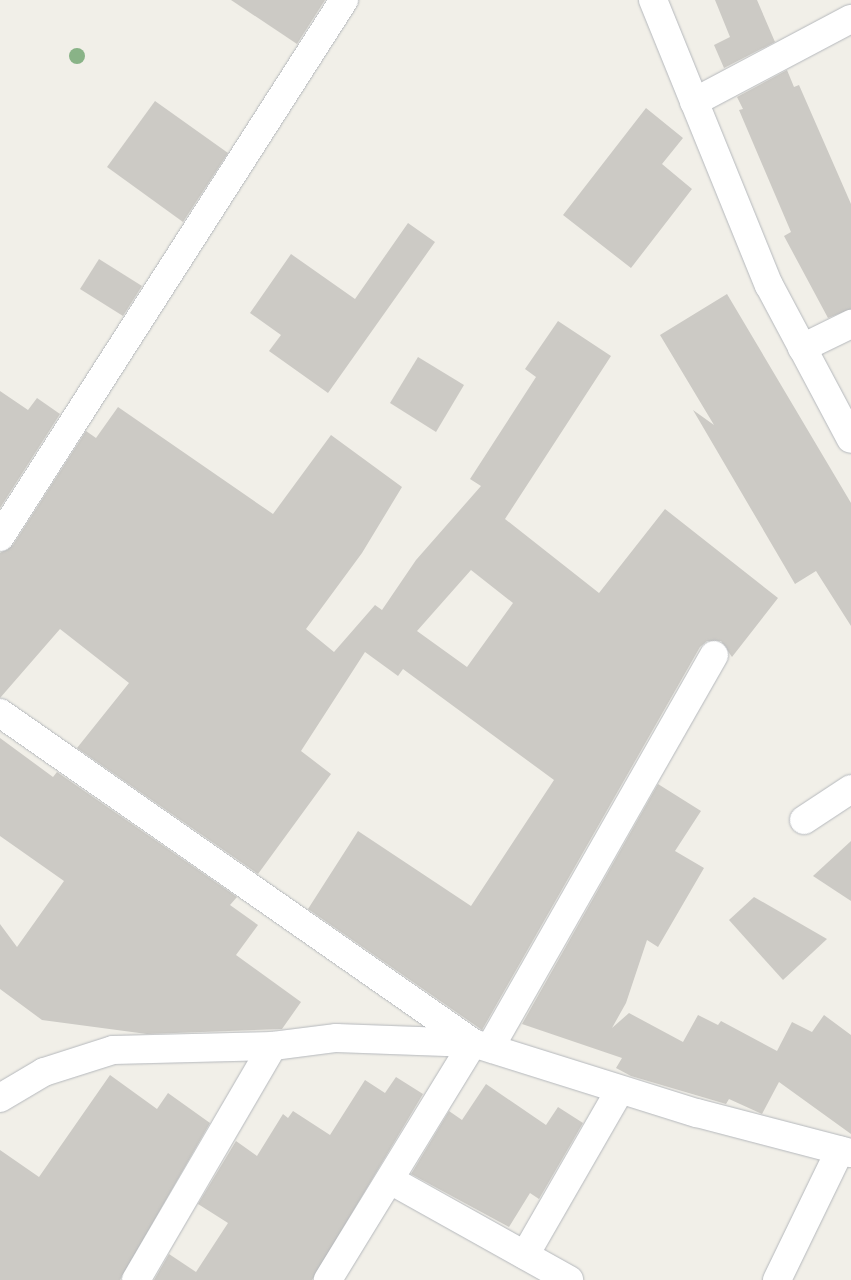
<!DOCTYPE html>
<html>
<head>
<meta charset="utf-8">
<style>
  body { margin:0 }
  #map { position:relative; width:851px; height:1280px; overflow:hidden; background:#f1efe8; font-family:Rubik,sans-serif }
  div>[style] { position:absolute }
  .building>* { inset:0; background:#cccac5 }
  .roads { filter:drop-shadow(0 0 1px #b5b8bc) drop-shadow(0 0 1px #b5b8bc) }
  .street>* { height:28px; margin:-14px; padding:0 14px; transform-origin:14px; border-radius:14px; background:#fff }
  .secondary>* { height:28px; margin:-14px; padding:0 14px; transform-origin:14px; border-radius:14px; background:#fff }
  .trees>* { width:16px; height:16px; margin:-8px; border-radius:50%; background:#89b387 }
  span { translate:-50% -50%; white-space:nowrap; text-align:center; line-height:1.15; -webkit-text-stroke:4px #fff; paint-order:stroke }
</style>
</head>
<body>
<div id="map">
  <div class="building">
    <i style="clip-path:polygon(231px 0,325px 0,297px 44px)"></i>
    <i style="clip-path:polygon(715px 0,757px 0,775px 42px,724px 68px,714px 45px,730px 37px)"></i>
    <i style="clip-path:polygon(787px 70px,794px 87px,799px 85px,851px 204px,851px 309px,828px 318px,784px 236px,791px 232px,739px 110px,743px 109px,737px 97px)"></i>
    <i style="clip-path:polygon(155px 101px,228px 153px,183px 222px,107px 167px)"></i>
    <i style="clip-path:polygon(646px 108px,683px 138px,662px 164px,692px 189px,631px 268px,563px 215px)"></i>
    <i style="clip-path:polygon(408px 223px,435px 242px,328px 393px,269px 351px,281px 335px,250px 313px,291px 254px,355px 299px)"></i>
    <i style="clip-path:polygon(99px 259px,142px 286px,123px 316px,80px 289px)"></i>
    <i style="clip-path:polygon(727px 294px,851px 503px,851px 626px,816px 571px,795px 584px,693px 410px,714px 425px,660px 335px)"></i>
    <i style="clip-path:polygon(evenodd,558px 321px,611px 356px,505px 519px,599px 593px,665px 509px,778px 598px,732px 657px,721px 641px,707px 641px,700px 647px,482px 1030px,308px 909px,358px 831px,471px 906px,554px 780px,403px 669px,398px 676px,365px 652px,301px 751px,331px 774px,258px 874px,77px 748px,129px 683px,60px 629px,0 698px,0 553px,13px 545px,86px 431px,96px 438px,118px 407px,273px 514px,331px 435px,402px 487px,362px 553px,306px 629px,334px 652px,375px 605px,382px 610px,416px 560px,481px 486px,470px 479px,536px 377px,525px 369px,558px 321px,471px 570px,513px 603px,467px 667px,417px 631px,471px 570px)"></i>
    <i style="clip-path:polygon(418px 357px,464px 385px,436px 432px,390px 403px)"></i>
    <i style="clip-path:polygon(0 391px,28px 410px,37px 398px,60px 414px,0 508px)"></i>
    <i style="clip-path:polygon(0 738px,53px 777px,57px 772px,237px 897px,230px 905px,258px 925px,236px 955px,301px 1002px,282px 1029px,147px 1034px,42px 1020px,0 989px,0 924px,17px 947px,64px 881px,0 836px)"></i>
    <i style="clip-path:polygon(658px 784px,701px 811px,675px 851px,704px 868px,658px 947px,647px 940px,626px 1003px,612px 1028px,629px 1013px,683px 1042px,698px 1015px,718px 1025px,721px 1021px,777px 1051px,792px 1022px,812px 1032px,824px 1015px,851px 1035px,851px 1134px,779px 1082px,762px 1114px,729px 1099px,726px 1104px,631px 1076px,616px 1068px,622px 1058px,522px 1024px)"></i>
    <i style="clip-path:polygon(851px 841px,851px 901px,813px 876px)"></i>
    <i style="clip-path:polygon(754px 897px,827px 939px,783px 980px,729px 920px)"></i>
    <i style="clip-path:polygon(110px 1075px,157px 1109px,168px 1093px,210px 1123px,120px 1280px,0 1280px,0 1150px,39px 1177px)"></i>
    <i style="clip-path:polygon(396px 1077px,423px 1094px,312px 1280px,154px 1280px,169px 1254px,196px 1272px,228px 1223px,198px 1204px,236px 1141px,257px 1156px,283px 1114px,288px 1118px,293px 1111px,330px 1135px,365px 1080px,385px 1093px)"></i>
    <i style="clip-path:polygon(486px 1084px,546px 1125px,558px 1107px,583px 1123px,539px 1199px,530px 1193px,509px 1227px,411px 1174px,449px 1111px,462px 1120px)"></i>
  </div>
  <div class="roads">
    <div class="street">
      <i style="left:694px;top:102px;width:178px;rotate:-27.9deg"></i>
      <i style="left:802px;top:348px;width:55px;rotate:-26.1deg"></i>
      <i style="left:0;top:537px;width:638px;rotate:-57.36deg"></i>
      <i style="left:0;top:713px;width:577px;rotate:34.9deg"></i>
      <i style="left:473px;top:1043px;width:278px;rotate:121.5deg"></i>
      <i style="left:804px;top:820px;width:56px;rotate:-33.4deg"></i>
      <i style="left:491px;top:1046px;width:450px;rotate:-60.3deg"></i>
      <i style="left:0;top:1098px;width:51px;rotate:-30.6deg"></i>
      <i style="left:44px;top:1072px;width:72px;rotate:-17.7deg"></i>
      <i style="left:113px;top:1050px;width:160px;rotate:-1.4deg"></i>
      <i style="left:273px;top:1046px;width:64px;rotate:-7.2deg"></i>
      <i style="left:336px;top:1038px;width:137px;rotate:2.1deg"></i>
      <i style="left:473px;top:1043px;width:235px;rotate:17.4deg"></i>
      <i style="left:697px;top:1113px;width:159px;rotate:14.6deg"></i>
      <i style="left:392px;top:1181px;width:203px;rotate:29.2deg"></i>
      <i style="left:525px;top:1255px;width:190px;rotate:-60.1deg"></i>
      <i style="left:136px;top:1280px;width:271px;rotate:-59.7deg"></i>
      <i style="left:777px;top:1280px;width:144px;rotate:-64.1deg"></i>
    </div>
    <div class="secondary">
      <i style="left:653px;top:0;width:308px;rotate:67.9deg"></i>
      <i style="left:769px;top:285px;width:174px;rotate:62deg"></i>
    </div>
  </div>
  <div class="trees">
    <i style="left:77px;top:56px"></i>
  </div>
</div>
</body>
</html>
